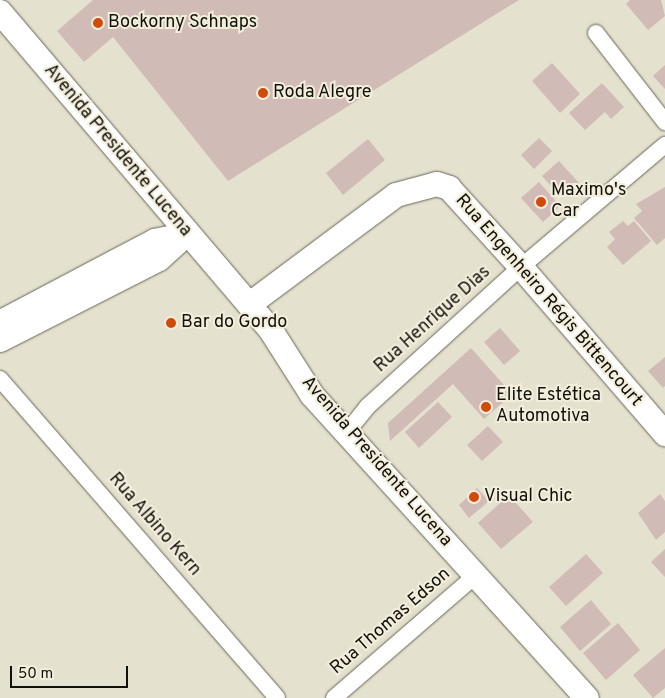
<!DOCTYPE html>
<html>
<head>
<meta charset="utf-8">
<style>
  body { margin:0 }
  #map { position:relative; width:665px; height:698px; overflow:hidden; background:#e5e1cf; font-family:Overpass,sans-serif }
  div>[style] { position:absolute }
  .building>* { inset:0; background:#d0bbb7 }
  .roads { filter:drop-shadow(0 0 1px #6a6656) drop-shadow(0 0 1px #6a6656) }
  .street>* { height:16px; margin:-8px; padding:0 8px; transform-origin:8px; border-radius:8px; background:#fff }
  .secondary>* { height:24px; margin:-12px; padding:0 12px; transform-origin:12px; border-radius:12px; background:#fff }
  .dots>* { width:14px; height:14px; translate:-50% -50%; box-sizing:border-box; border:2px solid #f3eedc; border-radius:50% }
  span { translate:-50% -50%; white-space:nowrap; text-align:center; line-height:1.15; -webkit-text-stroke:4px #f3eedc; paint-order:stroke }
  .poi-label { font-size:18px; color:#11100a }
  .left { translate:0 -50%; text-align:left }
  .street-label { font-size:18px; color:#11100a }
  .scale { position:absolute; left:10px; top:666px; width:118px; height:22px; box-sizing:border-box; border:2px solid #11100a; border-top:0; padding-left:6px; font-size:15px; line-height:18px; white-space:nowrap; color:#11100a; -webkit-text-stroke:4px #f3eedc; paint-order:stroke }
</style>
</head>
<body>
<div id="map">
  <div class="building">
    <i style="clip-path:polygon(93px 0,519px 0,228px 181px,113px 37px,84px 62px,57px 31px)"></i>
    <i style="clip-path:polygon(630px 0,661px 0,665px 16px,648px 30px,626px 4px)"></i>
    <i style="clip-path:polygon(552px 63px,580px 94px,560px 113px,532px 81px)"></i>
    <i style="clip-path:polygon(665px 65px,665px 89px,653px 76px)"></i>
    <i style="clip-path:polygon(602px 83px,624px 107px,611px 119px,605px 112px,585px 130px,569px 113px)"></i>
    <i style="clip-path:polygon(539px 138px,552px 151px,534px 169px,521px 155px)"></i>
    <i style="clip-path:polygon(368px 139px,385px 160px,343px 195px,326px 173px)"></i>
    <i style="clip-path:polygon(559px 161px,580px 184px,560px 196px,542px 176px)"></i>
    <i style="clip-path:polygon(539px 182px,560px 206px,543px 222px,521px 198px)"></i>
    <i style="clip-path:polygon(665px 187px,665px 238px,657px 245px,634px 218px,642px 211px,636px 204px)"></i>
    <i style="clip-path:polygon(623px 221px,628px 226px,634px 221px,651px 241px,623px 265px,607px 247px,615px 239px,609px 232px)"></i>
    <i style="clip-path:polygon(500px 328px,520px 351px,504px 365px,484px 342px)"></i>
    <i style="clip-path:polygon(471px 348px,512px 394px,484px 419px,453px 384px,390px 441px,388px 423px)"></i>
    <i style="clip-path:polygon(665px 357px,665px 386px,663px 388px,648px 371px)"></i>
    <i style="clip-path:polygon(438px 402px,452px 417px,419px 448px,405px 432px)"></i>
    <i style="clip-path:polygon(488px 426px,503px 442px,482px 461px,467px 445px)"></i>
    <i style="clip-path:polygon(477px 488px,489px 501px,469px 518px,459px 505px)"></i>
    <i style="clip-path:polygon(660px 494px,665px 501px,665px 532px,656px 540px,638px 513px)"></i>
    <i style="clip-path:polygon(509px 495px,533px 522px,501px 549px,478px 523px)"></i>
    <i style="clip-path:polygon(665px 549px,665px 577px,651px 562px)"></i>
    <i style="clip-path:polygon(586px 554px,603px 573px,566px 606px,549px 587px)"></i>
    <i style="clip-path:polygon(591px 600px,611px 624px,580px 651px,560px 627px)"></i>
    <i style="clip-path:polygon(618px 623px,640px 650px,606px 680px,583px 653px)"></i>
    <i style="clip-path:polygon(665px 648px,665px 688px,653px 698px,633px 675px)"></i>
  </div>
  <div class="roads">
    <div class="street">
      <i style="left:596px;top:33px;width:113px;rotate:52.2deg"></i>
      <i style="left:0;top:379px;width:422px;rotate:49deg"></i>
      <i style="left:347px;top:432px;width:32px;rotate:-51deg"></i>
      <i style="left:367px;top:407px;width:208px;rotate:-42.3deg"></i>
      <i style="left:521px;top:267px;width:189px;rotate:-40.3deg"></i>
      <i style="left:334px;top:698px;width:186px;rotate:-40.9deg"></i>
    </div>
    <div class="secondary">
      <i style="left:0;top:12px;width:416px;rotate:49.6deg"></i>
      <i style="left:270px;top:329px;width:78px;rotate:57.5deg"></i>
      <i style="left:312px;top:395px;width:409px;rotate:47.8deg"></i>
      <i style="left:250px;top:304px;width:182px;rotate:-36.7deg"></i>
      <i style="left:396px;top:195px;width:42px;rotate:-15deg"></i>
      <i style="left:437px;top:184px;width:13px;rotate:18deg"></i>
      <i style="left:449px;top:188px;width:107px;rotate:47.7deg"></i>
      <i style="left:521px;top:267px;width:221px;rotate:49.2deg"></i>
      <i style="left:3px;top:321px;width:172px;rotate:-27.8deg"></i>
      <i style="left:155px;top:241px;width:30px;rotate:-12deg"></i>
      <i style="left:0;top:340px;width:178px;rotate:-27deg"></i>
      <i style="left:159px;top:259px;width:36px;rotate:-42deg"></i>
    </div>
  </div>
  <div class="dots">
    <i style="left:98px;top:23px;background:#d04a09"></i>
    <i style="left:263px;top:93px;background:#d04a09"></i>
    <i style="left:541px;top:202px;background:#d04a09"></i>
    <i style="left:171px;top:323px;background:#d04a09"></i>
    <i style="left:486px;top:407px;background:#d04a09"></i>
    <i style="left:474px;top:497px;background:#d04a09"></i>
  </div>
  <div class="poi-label">
    <span class="left" style="left:108px;top:23px">Bockorny Schnaps</span>
    <span class="left" style="left:273px;top:93px">Roda Alegre</span>
    <span class="left" style="left:551px;top:202px">Maximo's<br>Car</span>
    <span class="left" style="left:181px;top:323px">Bar do Gordo</span>
    <span class="left" style="left:496px;top:407px">Elite Estética<br>Automotiva</span>
    <span class="left" style="left:484px;top:497px">Visual Chic</span>
  </div>
  <div class="street-label">
    <span style="left:117px;top:151px;rotate:50deg">Avenida Presidente Lucena</span>
    <span style="left:548px;top:301px;rotate:49deg">Rua Engenheiro Régis Bittencourt</span>
    <span style="left:433px;top:320px;rotate:-42deg">Rua Henrique Dias</span>
    <span style="left:376px;top:462px;rotate:49deg">Avenida Presidente Lucena</span>
    <span style="left:154px;top:525px;rotate:49deg">Rua Albino Kern</span>
    <span style="left:391px;top:622px;rotate:-41deg">Rua Thomas Edson</span>
  </div>
  <div class="scale">50 m</div>
</div>
</body>
</html>
